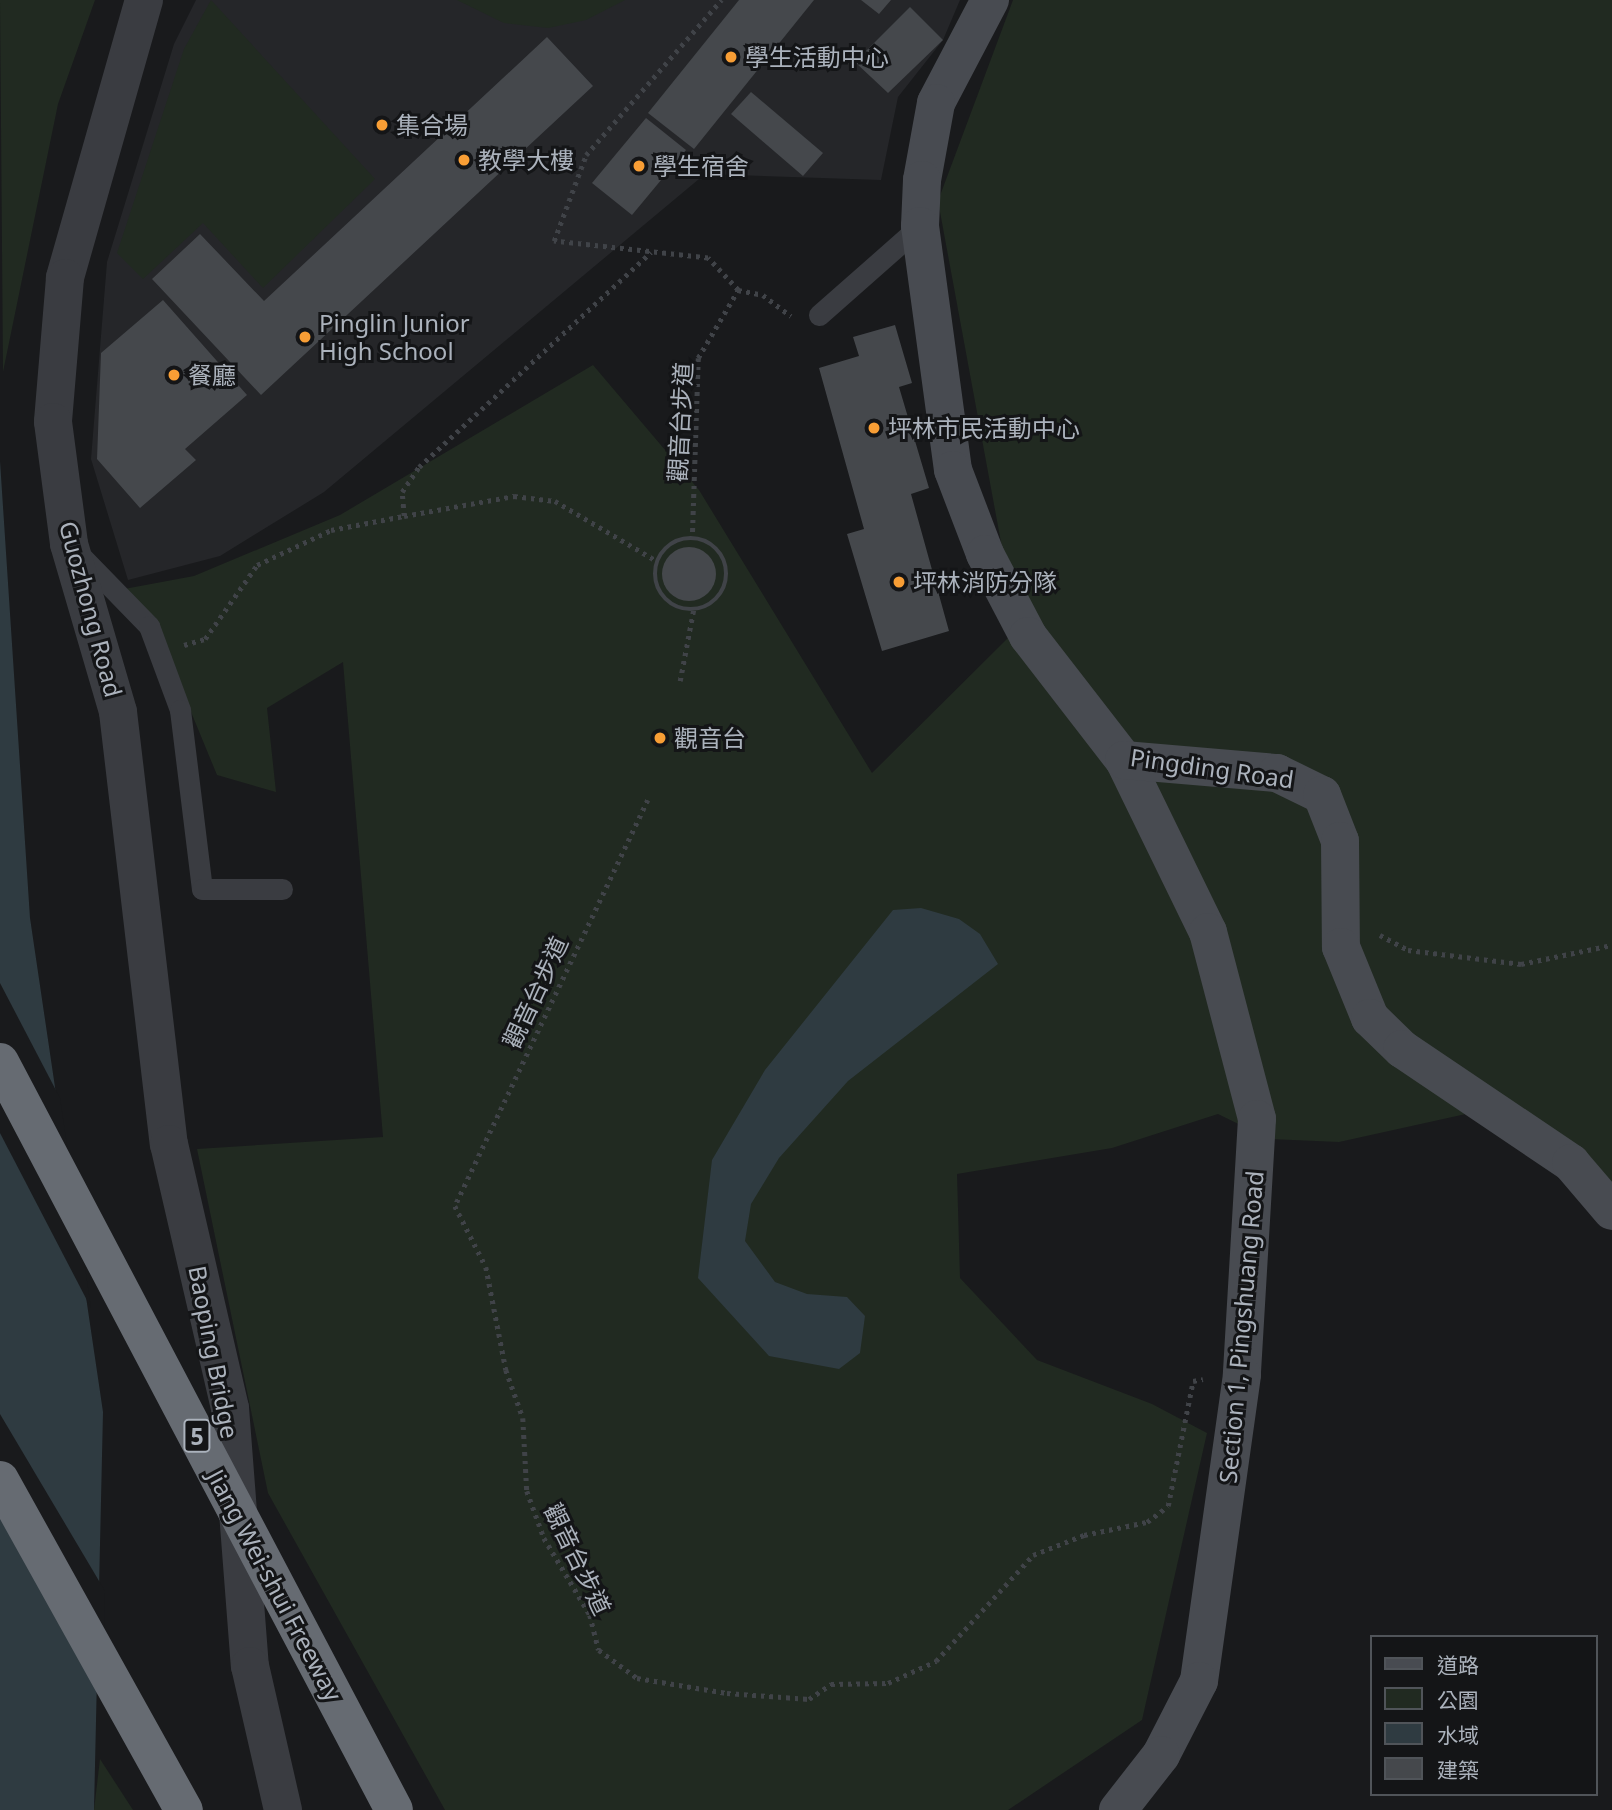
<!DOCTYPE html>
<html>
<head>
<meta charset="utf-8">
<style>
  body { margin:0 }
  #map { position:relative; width:1612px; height:1810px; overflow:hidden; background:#191a1c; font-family:"Noto Sans","Noto Sans TC",sans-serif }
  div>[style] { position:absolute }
  .built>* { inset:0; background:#252629 }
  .green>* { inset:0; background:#212a21 }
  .water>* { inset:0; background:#2f3b41 }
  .pier>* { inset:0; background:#191a1c }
  .building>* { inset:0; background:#45484c }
  .round { border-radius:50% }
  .path>* { height:4.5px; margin-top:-2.25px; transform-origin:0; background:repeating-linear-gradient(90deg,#404348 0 3.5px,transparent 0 8.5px) }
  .path>.ring { margin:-2.25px; padding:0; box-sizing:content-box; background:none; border:4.5px solid #404348; border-radius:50% }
  .lane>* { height:21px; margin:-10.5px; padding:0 10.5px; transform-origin:10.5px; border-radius:10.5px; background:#3a3c41 }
  .street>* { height:38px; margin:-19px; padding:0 19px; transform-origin:19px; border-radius:19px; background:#3a3c41 }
  .secondary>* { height:38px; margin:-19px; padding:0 19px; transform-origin:19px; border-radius:19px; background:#484b51 }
  .highway>* { height:38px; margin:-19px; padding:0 19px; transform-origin:19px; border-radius:19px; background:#666b72 }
  .highway-bridge>* { height:38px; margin:-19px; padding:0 19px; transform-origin:19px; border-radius:19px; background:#666b72 }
  .dots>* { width:19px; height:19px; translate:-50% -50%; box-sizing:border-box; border:4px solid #141517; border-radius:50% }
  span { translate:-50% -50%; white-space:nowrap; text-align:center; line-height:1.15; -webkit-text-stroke:6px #141517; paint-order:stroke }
  .shield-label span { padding:2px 5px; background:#141517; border:2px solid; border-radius:5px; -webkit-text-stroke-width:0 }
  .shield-label { font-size:23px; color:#abb2bc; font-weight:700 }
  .poi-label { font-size:24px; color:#abb2bc }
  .left { translate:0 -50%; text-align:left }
  .street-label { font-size:24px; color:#abb2bc }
  .legend { position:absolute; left:1370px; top:1635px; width:228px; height:161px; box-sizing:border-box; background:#141517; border:2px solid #505459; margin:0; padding:9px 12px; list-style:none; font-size:21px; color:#abb2bc }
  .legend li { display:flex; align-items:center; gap:14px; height:35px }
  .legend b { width:35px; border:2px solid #505459 }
</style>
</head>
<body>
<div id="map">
  <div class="built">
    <i style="clip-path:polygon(196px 0,960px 0,943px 40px,898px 97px,881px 180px,705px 174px,324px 492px,220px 556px,128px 580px,91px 459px,107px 262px,174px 44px)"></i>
  </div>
  <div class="green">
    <i style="clip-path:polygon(0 0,95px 0,58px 104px,3px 372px)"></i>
    <i style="clip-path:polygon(211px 0,375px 179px,263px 288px,203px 223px,143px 279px,117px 253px,184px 49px)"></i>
    <i style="clip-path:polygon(457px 0,625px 0,586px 20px,548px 28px,504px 23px)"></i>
    <i style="clip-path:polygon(1013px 0,1612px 0,1612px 1190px,1493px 1108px,1339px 1142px,1269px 1139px,1218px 1114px,1112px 1148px,957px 1174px,960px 1278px,1037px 1360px,1152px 1404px,1207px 1433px,1142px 1720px,1008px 1810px,445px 1810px,268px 1493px,197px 1149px,383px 1137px,343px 662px,267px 708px,276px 792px,217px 775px,170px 661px,108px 592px,194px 576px,340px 515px,593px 365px,699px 490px,872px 773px,1017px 629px,938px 201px)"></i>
    <i style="clip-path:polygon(100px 1759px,133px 1810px,94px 1810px)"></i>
  </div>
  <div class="water">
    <i style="clip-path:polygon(0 461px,30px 918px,103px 1412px,94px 1810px,0 1810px)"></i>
    <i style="clip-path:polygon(921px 908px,959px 919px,980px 934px,998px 964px,848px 1081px,779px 1158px,751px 1204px,745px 1241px,775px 1282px,807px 1294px,847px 1297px,865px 1316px,860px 1353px,839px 1369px,769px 1356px,698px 1278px,712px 1160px,765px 1070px,893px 910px)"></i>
  </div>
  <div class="pier">
    <i style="clip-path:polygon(0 983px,60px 1098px,91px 1308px,0 1133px)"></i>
    <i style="clip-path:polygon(0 1414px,105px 1591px,104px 1685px,0 1510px)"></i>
  </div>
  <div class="building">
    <i style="clip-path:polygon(739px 0,814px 0,694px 149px,648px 113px)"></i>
    <i style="clip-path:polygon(861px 0,891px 0,879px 14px)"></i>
    <i style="clip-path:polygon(910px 7px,943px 40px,888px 93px,855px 62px)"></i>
    <i style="clip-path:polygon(547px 37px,593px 86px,261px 395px,152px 279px,200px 234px,264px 301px)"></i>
    <i style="clip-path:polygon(751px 92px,823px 153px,803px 176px,731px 114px)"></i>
    <i style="clip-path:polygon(646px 118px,686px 150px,632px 215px,592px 183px)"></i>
    <i style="clip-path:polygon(163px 300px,247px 395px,185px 449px,196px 460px,140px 508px,97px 459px,101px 353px)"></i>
    <i style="clip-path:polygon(895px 325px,912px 383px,899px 387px,929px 488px,911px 494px,949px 631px,882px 651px,847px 534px,864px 529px,819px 368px,859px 356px,853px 337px)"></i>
    <i class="round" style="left:662px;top:547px;width:54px;height:54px"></i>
  </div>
  <div class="path">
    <i style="left:738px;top:290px;width:25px;rotate:11deg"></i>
    <i style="left:763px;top:295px;width:35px;rotate:37deg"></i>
    <i style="left:404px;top:516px;width:112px;rotate:-10.3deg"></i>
    <i style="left:514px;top:496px;width:41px;rotate:7deg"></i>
    <i style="left:555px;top:501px;width:118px;rotate:30.5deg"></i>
    <i class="ring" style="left:655px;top:538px;width:67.5px;height:67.5px"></i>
    <i style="left:692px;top:540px;width:182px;rotate:-88.1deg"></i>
    <i style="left:698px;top:358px;width:79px;rotate:-59.5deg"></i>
    <i style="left:738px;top:290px;width:44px;rotate:-133.2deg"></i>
    <i style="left:708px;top:258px;width:155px;rotate:-173.7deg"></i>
    <i style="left:554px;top:241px;width:92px;rotate:-69.6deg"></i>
    <i style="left:586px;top:155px;width:206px;rotate:-48.9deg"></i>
    <i style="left:184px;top:645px;width:22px;rotate:-16deg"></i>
    <i style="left:205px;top:639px;width:90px;rotate:-54.9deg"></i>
    <i style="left:257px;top:565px;width:82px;rotate:-25.3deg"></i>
    <i style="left:331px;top:530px;width:74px;rotate:-10.9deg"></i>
    <i style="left:404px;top:516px;width:24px;rotate:-95deg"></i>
    <i style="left:402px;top:492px;width:30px;rotate:-56deg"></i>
    <i style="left:419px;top:467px;width:316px;rotate:-42.8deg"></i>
    <i style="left:680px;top:681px;width:75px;rotate:-79.3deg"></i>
    <i style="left:648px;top:800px;width:450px;rotate:115.4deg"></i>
    <i style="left:455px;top:1206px;width:68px;rotate:63.1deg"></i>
    <i style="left:486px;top:1267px;width:105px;rotate:79deg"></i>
    <i style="left:506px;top:1370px;width:51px;rotate:70.5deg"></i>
    <i style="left:523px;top:1418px;width:73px;rotate:86.9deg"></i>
    <i style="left:527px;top:1491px;width:50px;rotate:70.1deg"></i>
    <i style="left:544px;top:1538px;width:90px;rotate:59.1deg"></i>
    <i style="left:590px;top:1615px;width:36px;rotate:76deg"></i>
    <i style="left:599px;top:1650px;width:47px;rotate:36.4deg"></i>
    <i style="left:637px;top:1678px;width:91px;rotate:9.5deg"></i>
    <i style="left:727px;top:1693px;width:82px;rotate:4.2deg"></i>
    <i style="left:809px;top:1699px;width:27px;rotate:-34deg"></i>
    <i style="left:831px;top:1684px;width:57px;rotate:-1deg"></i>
    <i style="left:888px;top:1683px;width:53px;rotate:-24.6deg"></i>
    <i style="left:936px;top:1661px;width:144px;rotate:-47.5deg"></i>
    <i style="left:1033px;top:1555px;width:55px;rotate:-21.4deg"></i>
    <i style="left:1084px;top:1535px;width:64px;rotate:-11.7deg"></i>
    <i style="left:1147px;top:1522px;width:26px;rotate:-37deg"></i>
    <i style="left:1168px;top:1506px;width:127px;rotate:-78.7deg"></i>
    <i style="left:1193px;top:1381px;width:10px;rotate:-11deg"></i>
    <i style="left:1380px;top:935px;width:32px;rotate:28deg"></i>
    <i style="left:1408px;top:950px;width:114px;rotate:7.1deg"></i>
    <i style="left:1521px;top:964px;width:93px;rotate:-11.8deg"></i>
  </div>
  <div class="lane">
    <i style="left:819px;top:315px;width:135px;rotate:-41.4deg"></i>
    <i style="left:78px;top:553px;width:102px;rotate:45.8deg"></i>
    <i style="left:149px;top:626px;width:90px;rotate:69.7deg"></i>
    <i style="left:180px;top:710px;width:180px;rotate:83deg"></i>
    <i style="left:202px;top:889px;width:80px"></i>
  </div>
  <div class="street">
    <i style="left:144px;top:0;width:289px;rotate:105.9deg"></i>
    <i style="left:65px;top:278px;width:144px;rotate:94.8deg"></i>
    <i style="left:53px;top:422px;width:123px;rotate:82.5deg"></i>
    <i style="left:69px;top:544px;width:175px;rotate:73.7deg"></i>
    <i style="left:118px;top:712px;width:435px;rotate:83.3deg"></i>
    <i style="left:169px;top:1144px;width:271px;rotate:77deg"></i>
    <i style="left:230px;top:1408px;width:259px;rotate:85.6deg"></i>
    <i style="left:250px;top:1666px;width:148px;rotate:77.1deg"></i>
  </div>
  <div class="secondary">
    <i style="left:990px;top:0;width:116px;rotate:117.7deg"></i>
    <i style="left:936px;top:103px;width:78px;rotate:100.3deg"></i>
    <i style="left:922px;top:180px;width:46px;rotate:92.5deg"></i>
    <i style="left:920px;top:226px;width:246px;rotate:82.3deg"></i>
    <i style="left:953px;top:470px;width:90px;rotate:69.1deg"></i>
    <i style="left:985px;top:554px;width:93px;rotate:62.3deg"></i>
    <i style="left:1028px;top:636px;width:157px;rotate:52.3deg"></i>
    <i style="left:1124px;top:760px;width:191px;rotate:64deg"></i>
    <i style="left:1208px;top:932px;width:193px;rotate:75.3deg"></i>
    <i style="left:1257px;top:1119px;width:256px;rotate:93.4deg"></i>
    <i style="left:1242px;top:1375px;width:309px;rotate:98deg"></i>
    <i style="left:1199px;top:1681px;width:83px;rotate:117.2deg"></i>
    <i style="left:1161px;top:1755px;width:70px;rotate:128deg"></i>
    <i style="left:1124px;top:760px;width:154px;rotate:4.9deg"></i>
    <i style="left:1277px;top:773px;width:50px;rotate:26.1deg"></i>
    <i style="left:1322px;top:795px;width:49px;rotate:68.6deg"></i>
    <i style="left:1340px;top:841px;width:106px;rotate:89.5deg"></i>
    <i style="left:1341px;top:947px;width:77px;rotate:67.8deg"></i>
    <i style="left:1370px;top:1018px;width:45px;rotate:44.1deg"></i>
    <i style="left:1402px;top:1049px;width:204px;rotate:34deg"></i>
    <i style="left:1571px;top:1163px;width:63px;rotate:49.5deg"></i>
  </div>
  <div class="highway">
    <i style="left:0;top:1480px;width:378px;rotate:60.9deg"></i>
  </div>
  <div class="highway-bridge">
    <i style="left:0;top:1062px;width:845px;rotate:62.22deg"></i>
  </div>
  <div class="dots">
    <i style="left:731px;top:57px;background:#f89e35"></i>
    <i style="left:382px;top:125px;background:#f89e35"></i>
    <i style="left:464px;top:160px;background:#f89e35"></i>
    <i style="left:639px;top:166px;background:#f89e35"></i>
    <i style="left:305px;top:337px;background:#f89e35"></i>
    <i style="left:174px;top:375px;background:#f89e35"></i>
    <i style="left:874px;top:428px;background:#f89e35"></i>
    <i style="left:899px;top:582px;background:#f89e35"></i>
    <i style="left:660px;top:738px;background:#f89e35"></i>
  </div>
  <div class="shield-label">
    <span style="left:197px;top:1436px">5</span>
  </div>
  <div class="poi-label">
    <span class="left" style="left:745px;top:57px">學生活動中心</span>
    <span class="left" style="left:396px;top:125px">集合場</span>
    <span class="left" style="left:478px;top:160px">教學大樓</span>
    <span class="left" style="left:653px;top:166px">學生宿舍</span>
    <span class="left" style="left:319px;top:337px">Pinglin Junior<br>High School</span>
    <span class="left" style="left:188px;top:375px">餐廳</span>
    <span class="left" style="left:888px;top:428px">坪林市民活動中心</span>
    <span class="left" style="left:913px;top:582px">坪林消防分隊</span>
    <span class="left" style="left:674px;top:738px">觀音台</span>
  </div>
  <div class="street-label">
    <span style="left:680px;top:422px;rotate:-87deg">觀音台步道</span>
    <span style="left:91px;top:609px;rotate:75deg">Guozhong Road</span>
    <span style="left:1212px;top:768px;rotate:8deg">Pingding Road</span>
    <span style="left:535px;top:992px;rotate:-65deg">觀音台步道</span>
    <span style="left:1241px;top:1327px;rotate:-85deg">Section 1, Pingshuang Road</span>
    <span style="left:214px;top:1352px;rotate:79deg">Baoping Bridge</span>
    <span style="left:578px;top:1559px;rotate:64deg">觀音台步道</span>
    <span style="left:275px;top:1585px;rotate:62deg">Jiang Wei-shui Freeway</span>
  </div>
  <ul class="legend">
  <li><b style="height:9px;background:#484b51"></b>道路</li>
  <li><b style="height:19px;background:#212a21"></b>公園</li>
  <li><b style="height:19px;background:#2f3b41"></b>水域</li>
  <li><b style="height:19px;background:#45484c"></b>建築</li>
  </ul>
</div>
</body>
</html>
